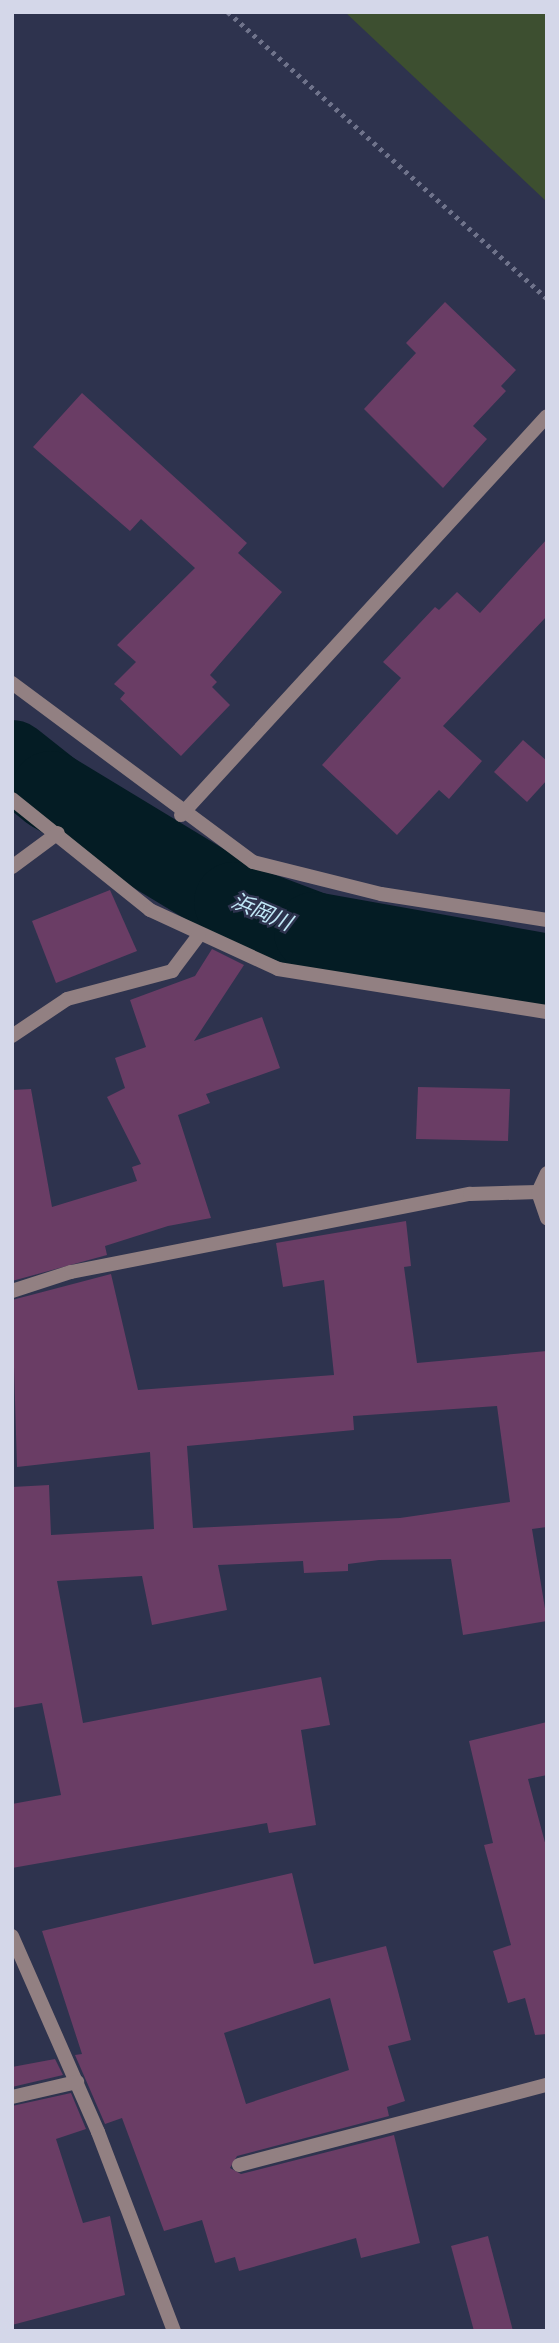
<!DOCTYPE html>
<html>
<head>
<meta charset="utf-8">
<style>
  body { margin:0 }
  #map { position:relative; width:559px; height:2343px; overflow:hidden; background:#2e334e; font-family:"IBM Plex Serif","Noto Sans JP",serif }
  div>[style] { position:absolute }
  .green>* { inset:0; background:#3d4f30 }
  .river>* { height:80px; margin:-40px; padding:0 40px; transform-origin:40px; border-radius:40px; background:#041c24 }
  .building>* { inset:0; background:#6a3d65 }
  .path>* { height:4.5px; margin-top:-2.25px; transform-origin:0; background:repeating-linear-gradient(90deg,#6f738b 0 3.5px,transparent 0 8.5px) }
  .service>* { height:14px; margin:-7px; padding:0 7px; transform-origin:7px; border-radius:7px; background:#928082 }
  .minor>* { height:14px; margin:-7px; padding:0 7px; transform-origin:7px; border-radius:7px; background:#928082 }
  .tertiary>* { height:14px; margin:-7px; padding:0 7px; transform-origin:7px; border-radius:7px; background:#928082 }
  span { translate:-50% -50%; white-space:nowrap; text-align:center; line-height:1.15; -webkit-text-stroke:5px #2e334e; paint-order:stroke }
  .water-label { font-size:21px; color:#c1e8f7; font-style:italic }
  .frame { position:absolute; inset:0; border:14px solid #d4d7e9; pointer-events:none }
</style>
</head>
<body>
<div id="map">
  <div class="green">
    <i style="clip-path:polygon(345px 12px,547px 12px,547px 202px)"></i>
  </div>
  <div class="river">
    <i style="left:12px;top:760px;width:50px;rotate:38.5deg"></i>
    <i style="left:51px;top:791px;width:214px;rotate:31.2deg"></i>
    <i style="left:234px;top:902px;width:85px;rotate:20.6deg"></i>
    <i style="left:314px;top:932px;width:237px;rotate:10.2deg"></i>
  </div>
  <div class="building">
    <i style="clip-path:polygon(445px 302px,516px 370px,501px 386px,506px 391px,473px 426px,487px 439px,443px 488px,364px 409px,416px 353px,406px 343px)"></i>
    <i style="clip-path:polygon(82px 393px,247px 543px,238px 553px,282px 592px,210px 675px,217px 682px,212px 687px,230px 705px,181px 756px,120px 699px,125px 693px,114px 684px,136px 662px,117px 645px,195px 568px,141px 519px,130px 531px,33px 447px)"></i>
    <i style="clip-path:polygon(547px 539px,547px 616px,443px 726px,482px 761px,449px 799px,439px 790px,397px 835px,322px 765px,401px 678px,383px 662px,435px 607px,439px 610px,457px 592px,480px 613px)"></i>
    <i style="clip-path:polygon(523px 740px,547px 761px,547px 780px,527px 802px,494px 772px)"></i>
    <i style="clip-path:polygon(110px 890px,137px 951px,56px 983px,32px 921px)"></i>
    <i style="clip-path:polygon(212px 949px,244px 965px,194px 1041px,262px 1017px,280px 1068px,206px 1094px,210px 1103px,178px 1115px,211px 1218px,168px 1226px,105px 1246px,107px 1255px,12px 1281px,12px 1090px,31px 1089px,52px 1207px,137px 1181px,132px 1167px,141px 1164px,107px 1097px,125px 1088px,115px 1058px,146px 1047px,130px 1000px,195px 976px)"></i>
    <i style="clip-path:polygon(418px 1087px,510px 1089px,508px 1141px,416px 1139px)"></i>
    <i style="clip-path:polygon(evenodd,406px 1221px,411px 1266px,404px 1267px,417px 1363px,547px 1351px,547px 1527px,532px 1529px,547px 1621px,463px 1635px,451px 1559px,379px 1560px,348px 1564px,348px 1571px,304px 1573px,303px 1561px,218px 1565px,227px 1610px,152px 1625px,142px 1576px,57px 1581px,83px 1723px,321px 1677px,330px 1725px,301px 1730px,316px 1825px,269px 1833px,267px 1823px,12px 1868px,12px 1804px,61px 1795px,42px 1703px,12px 1708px,12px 1487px,49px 1485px,51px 1535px,154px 1529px,150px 1452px,17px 1467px,12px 1300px,111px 1274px,138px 1390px,334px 1375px,324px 1280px,283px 1287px,276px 1243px,406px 1221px,497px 1406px,510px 1502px,400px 1518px,193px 1528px,187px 1446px,354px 1430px,353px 1416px,497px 1406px)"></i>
    <i style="clip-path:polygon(547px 1722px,547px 1775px,528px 1779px,547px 1850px,547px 2034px,535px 2035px,525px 1998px,508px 2003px,493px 1951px,511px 1945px,484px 1845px,493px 1843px,469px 1741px)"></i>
    <i style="clip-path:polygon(evenodd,292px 1873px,314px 1964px,386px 1946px,411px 2040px,388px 2046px,405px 2101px,387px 2107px,389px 2116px,237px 2156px,230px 2168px,241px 2174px,394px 2135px,420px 2243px,361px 2258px,356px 2238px,239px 2271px,235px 2257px,215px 2263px,202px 2220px,164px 2231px,122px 2118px,105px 2124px,75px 2055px,82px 2054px,42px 1931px,292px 1873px,330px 1998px,349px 2070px,246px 2104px,224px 2033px,330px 1998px)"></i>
    <i style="clip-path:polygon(55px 2059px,63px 2075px,12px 2087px,12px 2067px)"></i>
    <i style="clip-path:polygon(71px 2093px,86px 2129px,56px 2139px,83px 2223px,110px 2216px,125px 2295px,12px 2325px,12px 2106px)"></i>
    <i style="clip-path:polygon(488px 2236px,513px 2331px,474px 2331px,451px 2246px)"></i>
  </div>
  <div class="path">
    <i style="left:228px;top:12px;width:428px;rotate:41.9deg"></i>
  </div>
  <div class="service">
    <i style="left:12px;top:1291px;width:62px;rotate:-17.9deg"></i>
    <i style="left:71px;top:1272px;width:407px;rotate:-11.1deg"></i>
    <i style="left:470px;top:1194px;width:68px;rotate:-1.7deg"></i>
  </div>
  <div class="minor">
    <i style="left:12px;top:683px;width:300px;rotate:36.6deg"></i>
    <i style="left:253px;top:862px;width:132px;rotate:14deg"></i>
    <i style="left:381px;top:894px;width:168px;rotate:8.9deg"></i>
    <i style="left:12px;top:799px;width:177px;rotate:38.8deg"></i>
    <i style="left:150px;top:910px;width:141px;rotate:24.7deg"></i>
    <i style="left:278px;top:969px;width:272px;rotate:9.1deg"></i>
    <i style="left:181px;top:815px;width:541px;rotate:-47.47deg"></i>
    <i style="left:12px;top:867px;width:57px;rotate:-36.5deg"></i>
    <i style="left:12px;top:1036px;width:66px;rotate:-33.9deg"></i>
    <i style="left:67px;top:999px;width:109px;rotate:-14.9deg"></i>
    <i style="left:172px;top:971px;width:45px;rotate:-53.1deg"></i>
    <i style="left:12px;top:1936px;width:214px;rotate:66.3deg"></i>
    <i style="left:98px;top:2132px;width:213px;rotate:69.1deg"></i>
    <i style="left:12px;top:2097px;width:67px;rotate:-13deg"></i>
    <i style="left:239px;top:2165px;width:318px;rotate:-14.6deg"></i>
  </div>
  <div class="tertiary">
    <i style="left:547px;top:1173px;width:21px;rotate:115deg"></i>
    <i style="left:538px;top:1192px;width:28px;rotate:71deg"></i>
  </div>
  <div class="water-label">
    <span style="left:262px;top:911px;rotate:23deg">浜岡川</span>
  </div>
  <div class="frame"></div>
</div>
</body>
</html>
